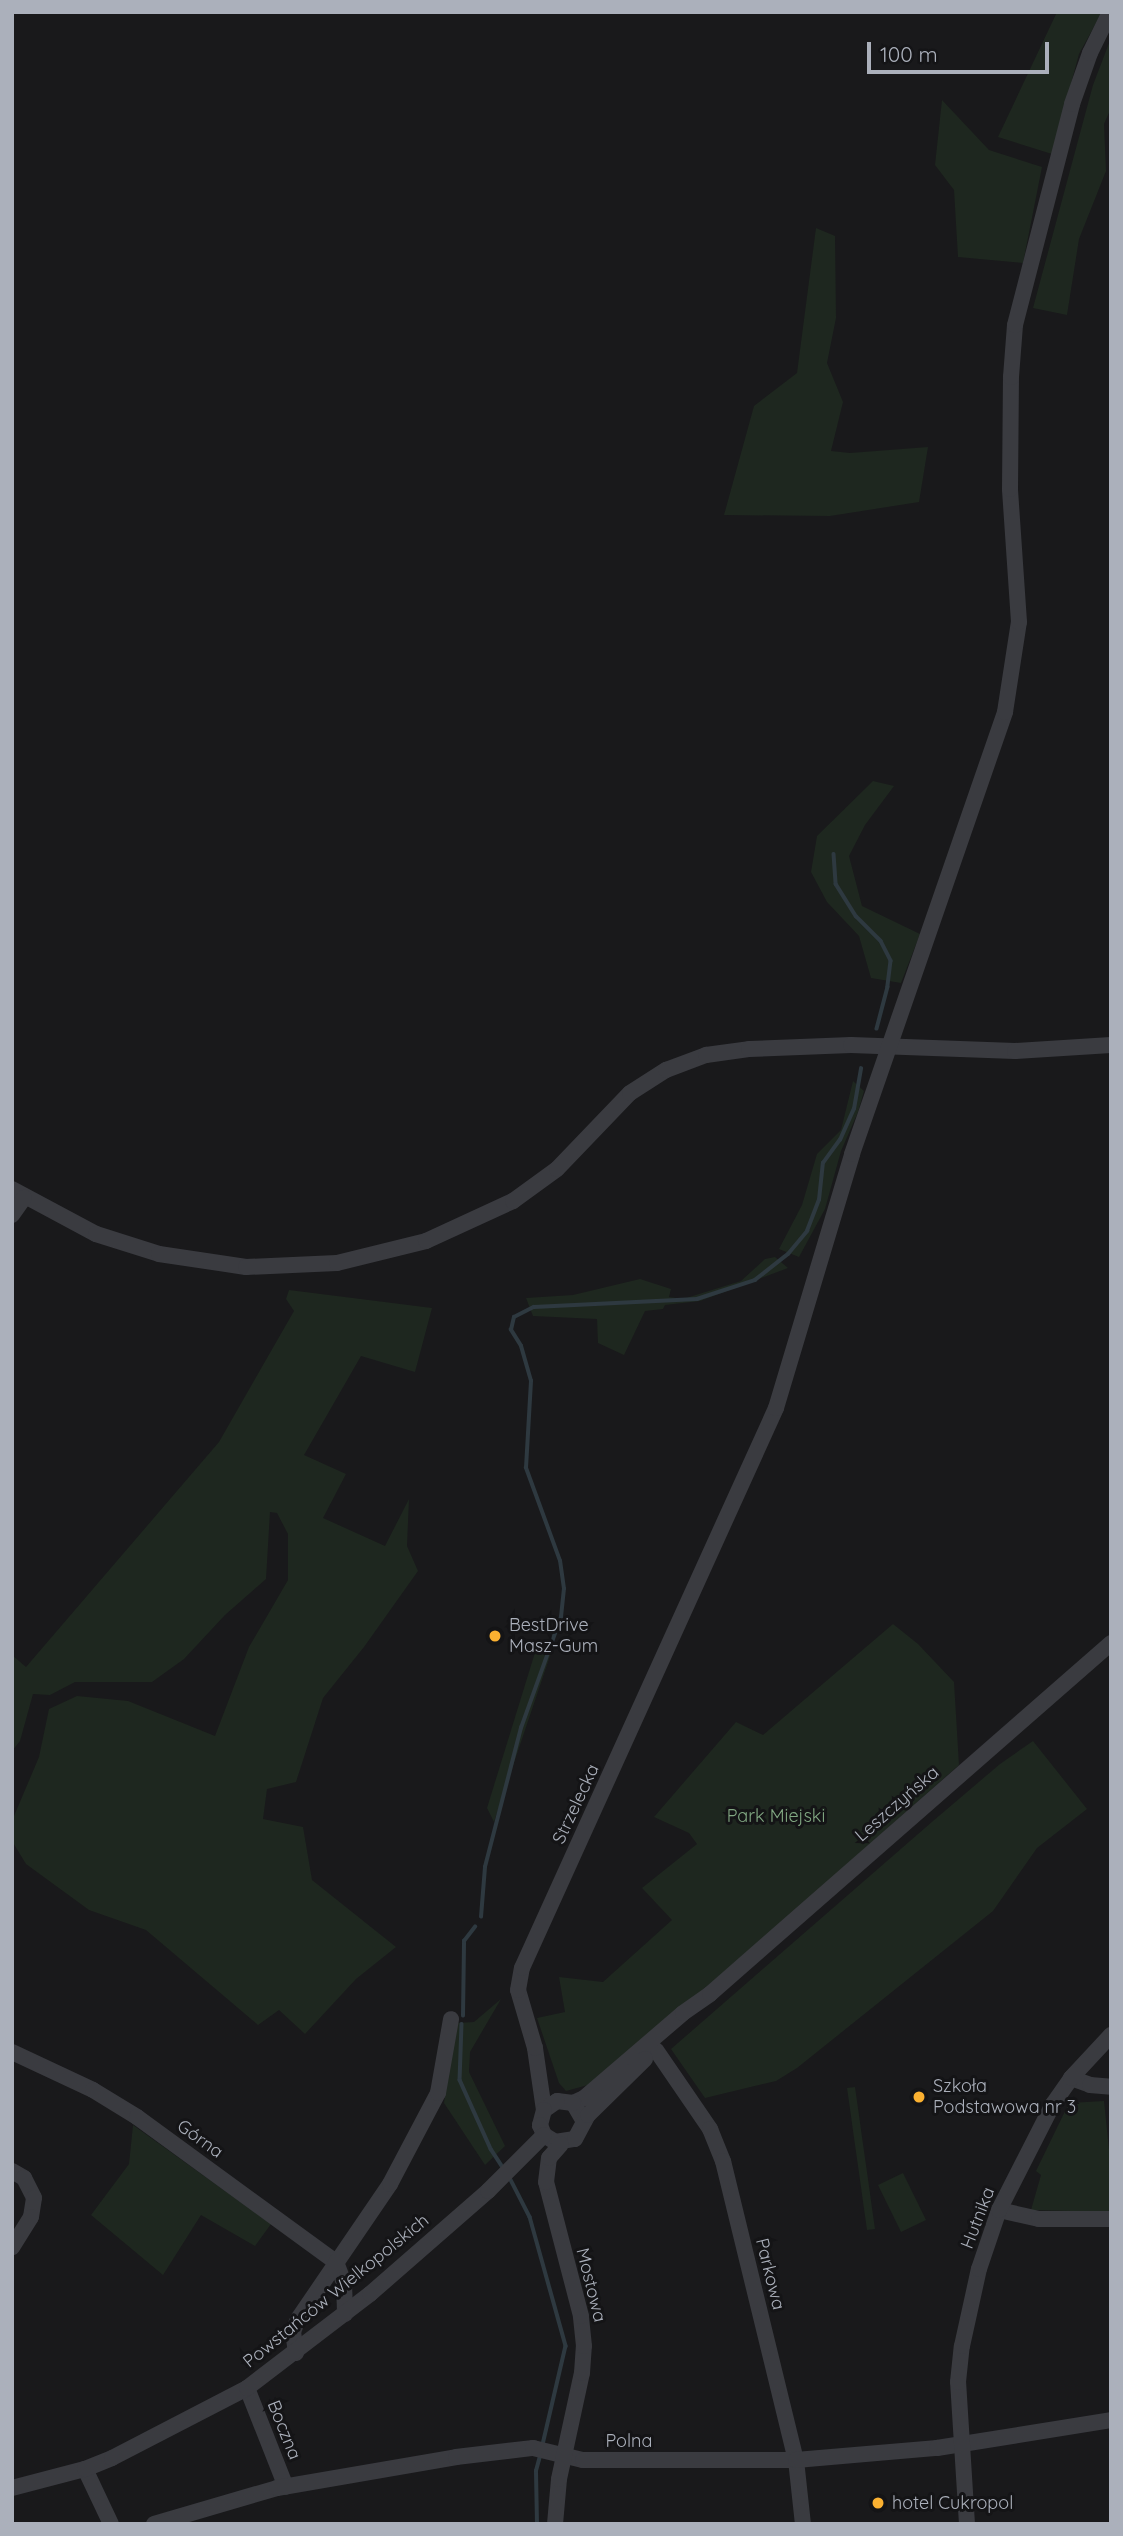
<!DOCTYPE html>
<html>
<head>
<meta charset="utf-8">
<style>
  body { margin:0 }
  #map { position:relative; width:1123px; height:2536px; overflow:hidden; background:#19191b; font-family:Quicksand,sans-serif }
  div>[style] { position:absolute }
  .green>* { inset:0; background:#1e271f }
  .stream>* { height:3.5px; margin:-1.75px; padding:0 1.75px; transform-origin:1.75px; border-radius:1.75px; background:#2e3940 }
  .minor>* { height:16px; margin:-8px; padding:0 8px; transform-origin:8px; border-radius:8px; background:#3a3b40 }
  .dots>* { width:19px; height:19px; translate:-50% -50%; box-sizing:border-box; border:4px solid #141416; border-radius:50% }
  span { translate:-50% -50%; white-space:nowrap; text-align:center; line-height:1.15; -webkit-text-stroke:6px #141416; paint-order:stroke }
  .poi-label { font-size:18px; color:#abb0bb }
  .left { translate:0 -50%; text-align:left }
  .street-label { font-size:18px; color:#abb0bb }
  .park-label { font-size:18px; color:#81a782 }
  .frame { position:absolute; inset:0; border:14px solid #abb0bb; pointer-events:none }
  .scale { position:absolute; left:867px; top:42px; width:182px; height:32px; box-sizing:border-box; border:4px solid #abb0bb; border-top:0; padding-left:9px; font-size:21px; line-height:24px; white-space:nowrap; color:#abb0bb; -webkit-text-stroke:5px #141416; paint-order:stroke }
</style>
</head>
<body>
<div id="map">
  <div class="green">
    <i style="clip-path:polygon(1057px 12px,1102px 12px,1079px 54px,1052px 154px,998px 137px)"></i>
    <i style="clip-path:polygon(1111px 38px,1111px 108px,1104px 124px,1106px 171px,1079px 239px,1067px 315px,1033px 308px,1093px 85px)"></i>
    <i style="clip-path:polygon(942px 100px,989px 150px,1042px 167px,1023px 263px,958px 257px,954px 190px,935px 165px)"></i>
    <i style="clip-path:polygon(816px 228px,835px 236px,836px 318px,827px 363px,843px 402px,831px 451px,850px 453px,928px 447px,919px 502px,830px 516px,724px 515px,754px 406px,797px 373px)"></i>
    <i style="clip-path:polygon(873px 781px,894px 786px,865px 825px,849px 856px,862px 906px,920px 934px,901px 983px,871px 978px,859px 936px,827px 902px,811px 872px,817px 836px)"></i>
    <i style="clip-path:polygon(853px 1081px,864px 1091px,858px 1112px,841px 1151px,825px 1209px,799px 1257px,779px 1249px,802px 1205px,817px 1154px,841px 1130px)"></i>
    <i style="clip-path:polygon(775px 1257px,788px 1268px,700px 1301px,665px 1305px,663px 1309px,645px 1311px,624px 1355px,598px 1343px,597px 1319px,533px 1316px,526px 1298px,573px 1295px,640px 1279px,671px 1289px,669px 1297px,683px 1299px,741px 1281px,765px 1259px)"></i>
    <i style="clip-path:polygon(289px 1290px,432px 1308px,415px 1372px,361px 1356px,304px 1455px,346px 1474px,323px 1518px,385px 1546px,409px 1499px,407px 1546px,418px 1571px,364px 1647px,323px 1698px,296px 1782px,267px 1789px,263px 1819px,303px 1827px,312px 1880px,396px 1947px,356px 1979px,305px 2034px,279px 2010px,258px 2025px,146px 1930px,89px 1910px,26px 1864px,12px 1841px,14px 1816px,39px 1757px,49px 1709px,77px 1696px,128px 1701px,215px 1736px,249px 1647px,288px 1580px,288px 1534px,277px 1513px,270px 1512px,266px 1579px,225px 1615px,184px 1659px,152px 1682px,75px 1682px,50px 1695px,33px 1694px,20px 1741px,12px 1751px,12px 1655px,26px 1667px,219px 1442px,294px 1311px,286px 1299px)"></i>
    <i style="clip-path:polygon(893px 1624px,918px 1644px,954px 1682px,959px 1765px,705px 1990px,588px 2085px,566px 2091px,559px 2083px,537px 2018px,565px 2012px,559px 1977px,603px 1982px,672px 1920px,642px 1888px,697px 1844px,689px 1833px,654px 1817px,736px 1722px,763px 1735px)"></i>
    <i style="clip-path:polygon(537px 1646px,552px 1650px,494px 1822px,487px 1808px)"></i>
    <i style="clip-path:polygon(1033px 1741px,1087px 1809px,1037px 1848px,993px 1911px,797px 2068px,776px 2081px,705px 2098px,671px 2049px,933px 1821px,1000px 1764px)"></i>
    <i style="clip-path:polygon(501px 1999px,470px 2052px,469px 2072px,505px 2146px,485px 2165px,444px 2103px,455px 2023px,474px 2022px)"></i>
    <i style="clip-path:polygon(855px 2087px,875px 2229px,867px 2230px,847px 2088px)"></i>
    <i style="clip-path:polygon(1104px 2101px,1111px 2169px,1111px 2212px,1031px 2210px,1041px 2175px,1036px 2171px,1069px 2103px)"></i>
    <i style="clip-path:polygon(133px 2125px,271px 2224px,255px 2246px,201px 2215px,163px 2275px,91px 2215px,129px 2164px)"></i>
    <i style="clip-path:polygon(903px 2173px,926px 2220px,901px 2232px,878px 2185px)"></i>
  </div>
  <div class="stream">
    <i style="left:834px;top:854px;width:30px;rotate:86deg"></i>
    <i style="left:836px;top:884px;width:38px;rotate:58deg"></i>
    <i style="left:856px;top:916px;width:35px;rotate:45deg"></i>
    <i style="left:881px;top:941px;width:22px;rotate:63deg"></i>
    <i style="left:891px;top:961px;width:26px;rotate:97deg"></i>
    <i style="left:888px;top:987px;width:43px;rotate:104.7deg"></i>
    <i style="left:481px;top:1917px;width:50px;rotate:-85.4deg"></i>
    <i style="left:485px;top:1867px;width:144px;rotate:-75.5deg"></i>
    <i style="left:521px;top:1728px;width:118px;rotate:-70.2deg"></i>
    <i style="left:561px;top:1617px;width:28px;rotate:-84deg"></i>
    <i style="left:564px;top:1589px;width:28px;rotate:-98deg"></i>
    <i style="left:560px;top:1561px;width:99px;rotate:-110.1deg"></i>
    <i style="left:526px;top:1468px;width:87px;rotate:-86.7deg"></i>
    <i style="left:531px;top:1381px;width:36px;rotate:-106deg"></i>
    <i style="left:521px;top:1346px;width:19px;rotate:-122deg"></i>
    <i style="left:511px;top:1330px;width:13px;rotate:-77deg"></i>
    <i style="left:514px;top:1317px;width:22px;rotate:-27deg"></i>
    <i style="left:534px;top:1307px;width:163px;rotate:-2.8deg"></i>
    <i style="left:697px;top:1299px;width:61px;rotate:-18.1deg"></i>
    <i style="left:755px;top:1280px;width:42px;rotate:-38.2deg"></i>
    <i style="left:788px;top:1254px;width:30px;rotate:-50deg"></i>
    <i style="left:807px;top:1231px;width:33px;rotate:-69deg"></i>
    <i style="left:819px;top:1200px;width:37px;rotate:-84deg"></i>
    <i style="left:823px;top:1163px;width:29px;rotate:-54deg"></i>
    <i style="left:840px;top:1140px;width:34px;rotate:-66deg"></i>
    <i style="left:854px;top:1109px;width:41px;rotate:-80.1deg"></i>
    <i style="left:463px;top:2016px;width:75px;rotate:-89.2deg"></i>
    <i style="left:464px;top:1941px;width:18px;rotate:-52deg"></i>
    <i style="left:462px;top:2024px;width:56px;rotate:92deg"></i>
    <i style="left:460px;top:2080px;width:76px;rotate:65.8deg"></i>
    <i style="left:491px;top:2149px;width:24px;rotate:57deg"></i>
    <i style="left:509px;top:2176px;width:46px;rotate:62.9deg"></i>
    <i style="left:530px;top:2217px;width:134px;rotate:74.4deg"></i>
    <i style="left:566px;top:2346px;width:102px;rotate:103.1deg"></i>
    <i style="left:537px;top:2524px;width:53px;rotate:-91.1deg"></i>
    <i style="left:536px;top:2471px;width:16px;rotate:-75deg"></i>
  </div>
  <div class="minor">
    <i style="left:12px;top:1189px;width:95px;rotate:28.2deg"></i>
    <i style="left:96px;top:1234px;width:66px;rotate:17.6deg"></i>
    <i style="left:159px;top:1254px;width:88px;rotate:8.5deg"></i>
    <i style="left:246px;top:1267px;width:91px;rotate:-2.5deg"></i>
    <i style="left:337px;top:1263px;width:92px;rotate:-13.9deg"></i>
    <i style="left:426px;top:1241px;width:96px;rotate:-24.7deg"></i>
    <i style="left:513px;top:1201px;width:54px;rotate:-36deg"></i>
    <i style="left:557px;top:1169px;width:105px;rotate:-46.2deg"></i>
    <i style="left:630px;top:1093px;width:43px;rotate:-32.6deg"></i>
    <i style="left:666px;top:1070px;width:43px;rotate:-20.6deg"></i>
    <i style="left:706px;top:1055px;width:43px;rotate:-7.9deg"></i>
    <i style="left:749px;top:1049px;width:102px;rotate:-2.2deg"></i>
    <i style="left:851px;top:1045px;width:164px;rotate:2.1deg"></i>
    <i style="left:1015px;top:1051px;width:96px;rotate:-3.6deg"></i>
    <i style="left:12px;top:1215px;width:21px;rotate:-55deg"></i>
    <i style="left:656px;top:2050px;width:96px;rotate:55.6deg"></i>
    <i style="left:710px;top:2129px;width:35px;rotate:68deg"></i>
    <i style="left:723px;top:2161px;width:308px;rotate:76.3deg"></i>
    <i style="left:796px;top:2460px;width:64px;rotate:83.8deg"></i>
    <i style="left:12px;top:2052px;width:89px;rotate:25.1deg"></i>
    <i style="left:93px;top:2090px;width:52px;rotate:31.5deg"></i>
    <i style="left:137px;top:2117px;width:246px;rotate:36.1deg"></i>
    <i style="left:336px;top:2262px;width:22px;rotate:69deg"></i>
    <i style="left:344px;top:2283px;width:31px;rotate:88deg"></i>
    <i style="left:1071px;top:2078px;width:20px;rotate:20deg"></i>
    <i style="left:1090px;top:2085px;width:21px;rotate:5deg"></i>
    <i style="left:573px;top:2103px;width:12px;rotate:-24deg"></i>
    <i style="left:584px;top:2098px;width:130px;rotate:-40.6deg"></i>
    <i style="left:683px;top:2013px;width:33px;rotate:-35deg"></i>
    <i style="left:710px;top:1994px;width:533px;rotate:-41.2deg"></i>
    <i style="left:544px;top:2110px;width:63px;rotate:-98.3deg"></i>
    <i style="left:535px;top:2048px;width:60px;rotate:-106.3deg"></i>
    <i style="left:518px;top:1990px;width:22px;rotate:-80deg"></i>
    <i style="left:522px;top:1968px;width:615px;rotate:-65.6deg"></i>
    <i style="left:776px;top:1408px;width:265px;rotate:-73.3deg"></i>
    <i style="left:852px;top:1154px;width:468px;rotate:-70.9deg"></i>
    <i style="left:1005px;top:712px;width:91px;rotate:-81.2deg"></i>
    <i style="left:1019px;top:622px;width:133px;rotate:-93.9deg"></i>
    <i style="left:1010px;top:489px;width:112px;rotate:-89.5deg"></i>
    <i style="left:1011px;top:377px;width:52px;rotate:-85.6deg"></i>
    <i style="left:1015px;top:325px;width:228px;rotate:-75.5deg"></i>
    <i style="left:1072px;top:104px;width:54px;rotate:-70.6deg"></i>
    <i style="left:1090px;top:53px;width:46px;rotate:-64deg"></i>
    <i style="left:583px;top:2120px;width:20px;rotate:-120deg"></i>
    <i style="left:573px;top:2103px;width:16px;rotate:-173deg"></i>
    <i style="left:557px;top:2101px;width:16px;rotate:145deg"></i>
    <i style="left:544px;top:2110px;width:16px;rotate:105deg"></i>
    <i style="left:540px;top:2125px;width:11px;rotate:68deg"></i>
    <i style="left:544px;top:2135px;width:13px;rotate:32deg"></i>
    <i style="left:555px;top:2142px;width:20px;rotate:-9deg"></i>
    <i style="left:575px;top:2139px;width:27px;rotate:-62deg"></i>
    <i style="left:588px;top:2115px;width:80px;rotate:-44.5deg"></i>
    <i style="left:12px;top:2171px;width:14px;rotate:30deg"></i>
    <i style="left:24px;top:2178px;width:22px;rotate:63deg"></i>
    <i style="left:34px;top:2198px;width:19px;rotate:99deg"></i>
    <i style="left:31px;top:2217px;width:36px;rotate:122deg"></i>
    <i style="left:999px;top:2210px;width:41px;rotate:12.7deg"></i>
    <i style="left:1039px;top:2219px;width:72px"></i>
    <i style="left:296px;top:2353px;width:21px;rotate:-98deg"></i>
    <i style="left:293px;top:2332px;width:14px;rotate:-69deg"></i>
    <i style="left:298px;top:2319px;width:163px;rotate:-55.7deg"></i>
    <i style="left:390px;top:2184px;width:103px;rotate:-62.2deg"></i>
    <i style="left:438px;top:2093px;width:75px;rotate:-80deg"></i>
    <i style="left:247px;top:2388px;width:106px;rotate:68.5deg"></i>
    <i style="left:85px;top:2469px;width:61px;rotate:64.7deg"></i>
    <i style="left:12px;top:2488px;width:75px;rotate:-14.6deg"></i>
    <i style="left:85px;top:2469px;width:29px;rotate:-22deg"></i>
    <i style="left:112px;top:2458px;width:152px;rotate:-27.4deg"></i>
    <i style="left:247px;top:2388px;width:155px;rotate:-37.4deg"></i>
    <i style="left:370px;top:2294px;width:157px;rotate:-41.1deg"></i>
    <i style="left:488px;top:2191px;width:79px;rotate:-45deg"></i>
    <i style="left:154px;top:2524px;width:128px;rotate:-16.3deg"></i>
    <i style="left:277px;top:2488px;width:182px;rotate:-9.8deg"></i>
    <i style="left:456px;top:2457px;width:78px;rotate:-6.7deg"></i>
    <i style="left:533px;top:2448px;width:51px;rotate:13.5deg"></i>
    <i style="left:583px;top:2460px;width:213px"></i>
    <i style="left:796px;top:2460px;width:142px;rotate:-4.9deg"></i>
    <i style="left:937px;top:2448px;width:176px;rotate:-9.1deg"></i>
    <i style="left:555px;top:2524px;width:45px;rotate:-84.9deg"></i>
    <i style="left:559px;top:2479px;width:108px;rotate:-77.8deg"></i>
    <i style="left:582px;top:2373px;width:27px;rotate:-86deg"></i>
    <i style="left:584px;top:2346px;width:30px;rotate:-96deg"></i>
    <i style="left:581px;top:2316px;width:138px;rotate:-104.6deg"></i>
    <i style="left:546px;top:2182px;width:24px;rotate:-83deg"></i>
    <i style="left:549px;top:2158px;width:18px;rotate:-49deg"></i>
    <i style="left:967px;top:2524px;width:142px;rotate:-93.6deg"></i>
    <i style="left:958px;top:2382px;width:36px;rotate:-84deg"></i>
    <i style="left:962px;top:2346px;width:79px;rotate:-77.6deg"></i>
    <i style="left:979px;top:2269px;width:62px;rotate:-71.3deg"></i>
    <i style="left:999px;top:2210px;width:119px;rotate:-63deg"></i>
    <i style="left:1053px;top:2104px;width:32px;rotate:-55deg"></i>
    <i style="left:1071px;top:2078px;width:59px;rotate:-47.1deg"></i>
  </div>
  <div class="dots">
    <i style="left:495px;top:1636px;background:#fbb131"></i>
    <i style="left:919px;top:2097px;background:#fbb131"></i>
    <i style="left:878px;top:2503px;background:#fbb131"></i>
  </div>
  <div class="poi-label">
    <span class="left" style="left:509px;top:1636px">BestDrive<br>Masz-Gum</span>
    <span class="left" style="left:933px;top:2097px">Szkoła<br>Podstawowa nr 3</span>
    <span class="left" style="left:892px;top:2503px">hotel Cukropol</span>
  </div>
  <div class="street-label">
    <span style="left:576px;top:1804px;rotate:-65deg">Strzelecka</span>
    <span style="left:897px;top:1804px;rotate:-41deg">Leszczyńska</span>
    <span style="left:200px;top:2139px;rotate:36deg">Górna</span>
    <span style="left:978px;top:2218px;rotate:-69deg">Hutnika</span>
    <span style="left:770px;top:2274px;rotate:76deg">Parkowa</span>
    <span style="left:591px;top:2285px;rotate:76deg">Mostowa</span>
    <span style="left:336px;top:2291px;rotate:-39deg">Powstańców Wielkopolskich</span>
    <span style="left:284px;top:2430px;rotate:68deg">Boczna</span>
    <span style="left:629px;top:2441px">Polna</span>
  </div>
  <div class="park-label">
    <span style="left:776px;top:1816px">Park Miejski</span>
  </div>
  <div class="frame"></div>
  <div class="scale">100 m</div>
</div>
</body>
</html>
